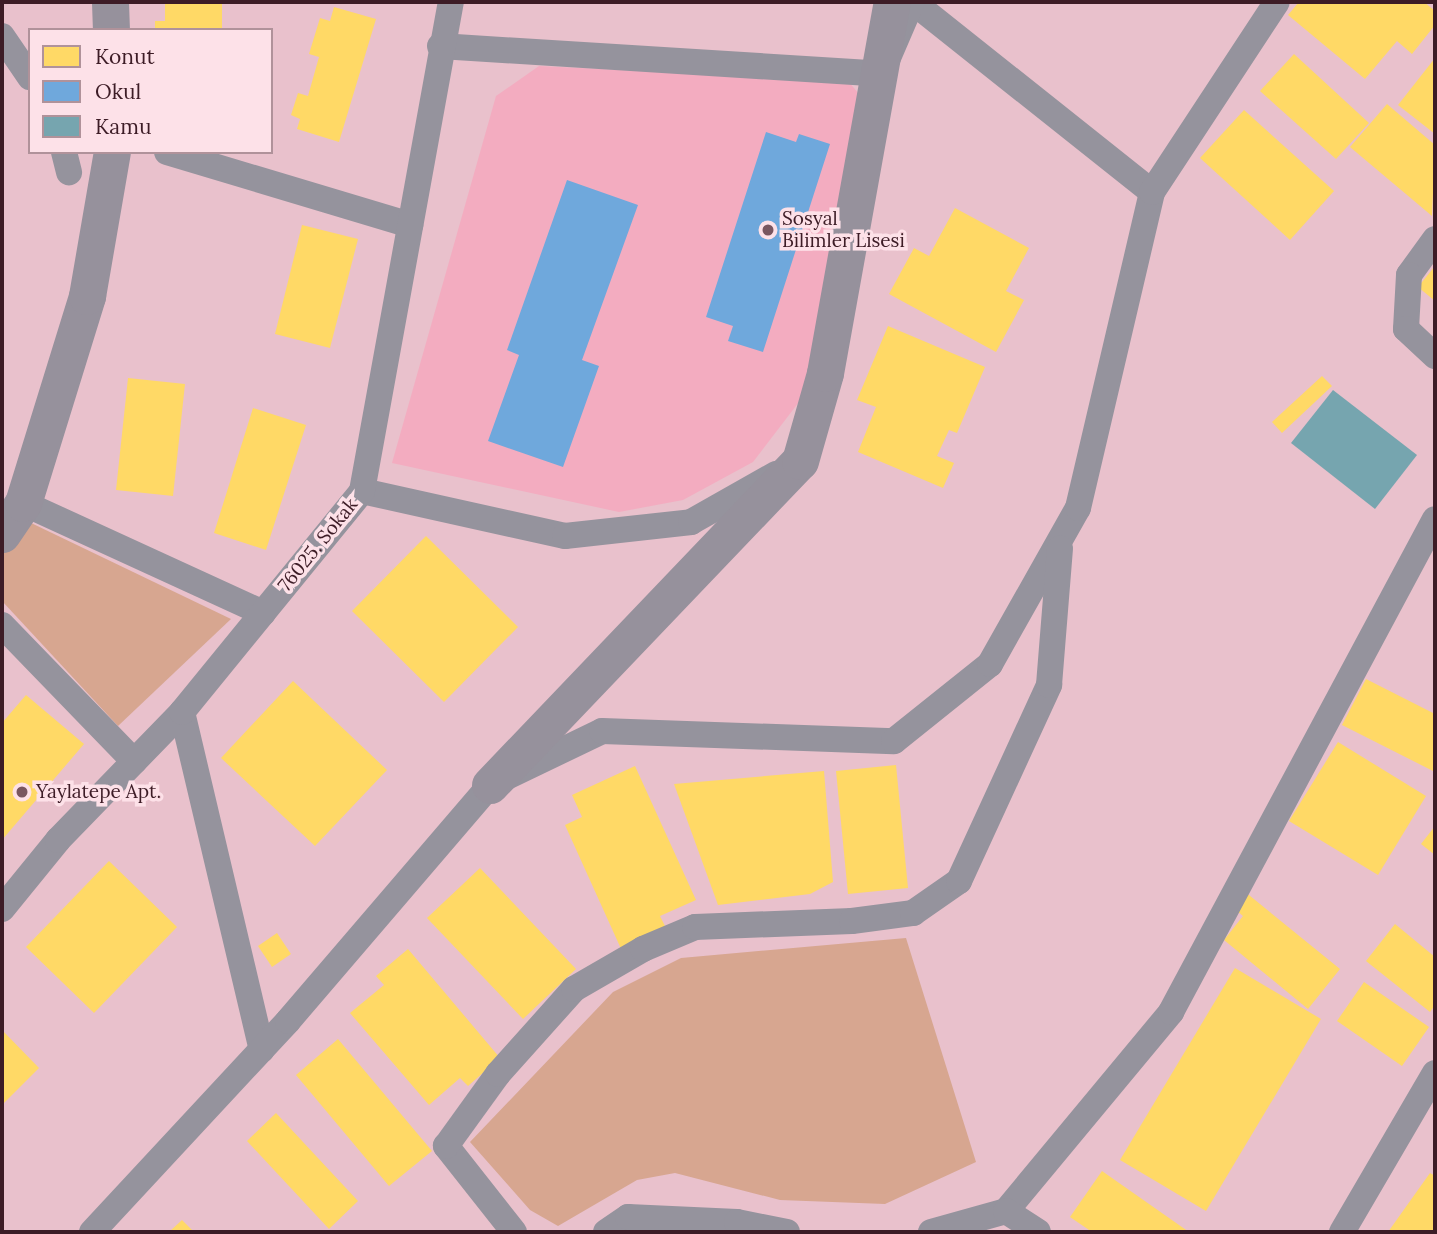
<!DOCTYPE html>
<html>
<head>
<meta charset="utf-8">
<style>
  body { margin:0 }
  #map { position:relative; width:1437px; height:1234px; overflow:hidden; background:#e9c1cc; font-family:Lora,serif }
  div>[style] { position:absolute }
  .built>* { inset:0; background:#f3acc0 }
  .green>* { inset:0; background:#d7a690 }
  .homes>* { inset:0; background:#ffd966 }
  .schools>* { inset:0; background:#6fa8dc }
  .public>* { inset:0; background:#76a5af }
  .street>* { height:26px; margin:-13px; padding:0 13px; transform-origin:13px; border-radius:13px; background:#95939d }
  .secondary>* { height:37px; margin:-18.5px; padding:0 18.5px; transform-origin:18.5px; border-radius:18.5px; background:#96919c }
  .dots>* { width:19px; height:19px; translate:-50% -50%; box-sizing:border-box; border:4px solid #fde1e8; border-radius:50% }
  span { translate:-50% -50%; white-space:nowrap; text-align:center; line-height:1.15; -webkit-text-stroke:7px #fde1e8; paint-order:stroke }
  .poi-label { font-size:19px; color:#3d1c26 }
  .left { translate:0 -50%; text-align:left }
  .street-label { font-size:19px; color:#3d1c26 }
  .frame { position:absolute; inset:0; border:4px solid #3d1c26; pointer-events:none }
  .legend { position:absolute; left:28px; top:28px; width:245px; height:126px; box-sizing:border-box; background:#fde1e8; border:2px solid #b0929a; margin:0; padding:9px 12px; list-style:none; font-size:21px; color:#3d1c26 }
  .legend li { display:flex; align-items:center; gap:14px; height:35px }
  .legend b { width:35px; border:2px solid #b0929a }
</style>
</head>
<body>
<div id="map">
  <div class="built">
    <i style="clip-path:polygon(539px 66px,848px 81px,876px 114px,812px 385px,753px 462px,683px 500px,619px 512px,392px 463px,496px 96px)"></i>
  </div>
  <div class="green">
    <i style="clip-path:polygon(27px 521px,231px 619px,118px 726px,2px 601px,2px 547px)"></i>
    <i style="clip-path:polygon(906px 938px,976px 1162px,885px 1204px,780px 1200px,675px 1173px,637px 1180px,558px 1226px,530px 1210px,470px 1142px,613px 992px,681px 958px)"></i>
  </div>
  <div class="homes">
    <i style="clip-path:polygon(1299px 2px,1424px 2px,1435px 11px,1435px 25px,1412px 54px,1397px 41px,1365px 79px,1288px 15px)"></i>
    <i style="clip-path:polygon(165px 3px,222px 4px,222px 30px,155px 30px,155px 21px,165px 21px)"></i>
    <i style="clip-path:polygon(334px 7px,376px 19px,339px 142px,297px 129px,300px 119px,291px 115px,298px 93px,308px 96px,319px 57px,309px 54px,320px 18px,330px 21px)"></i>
    <i style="clip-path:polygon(1294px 54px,1369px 123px,1336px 159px,1260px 91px)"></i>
    <i style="clip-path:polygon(1435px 58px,1435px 134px,1398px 105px)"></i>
    <i style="clip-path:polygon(1387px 104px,1435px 145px,1432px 216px,1350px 147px)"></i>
    <i style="clip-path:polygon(1244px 110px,1334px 191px,1290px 240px,1200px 158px)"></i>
    <i style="clip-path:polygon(955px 208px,1029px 248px,1006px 291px,1024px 300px,996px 352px,889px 294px,914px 248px,929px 256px)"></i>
    <i style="clip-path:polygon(302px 225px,358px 239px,330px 348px,275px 334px)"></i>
    <i style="clip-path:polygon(1435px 266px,1435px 301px,1418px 287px)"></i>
    <i style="clip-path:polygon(888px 326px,985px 367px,957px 433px,949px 430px,937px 456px,954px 463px,943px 488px,858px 452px,876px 407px,857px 400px)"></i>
    <i style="clip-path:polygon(1322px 376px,1332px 386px,1282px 433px,1272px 422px)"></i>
    <i style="clip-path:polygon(128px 378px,185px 384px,173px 496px,116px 490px)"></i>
    <i style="clip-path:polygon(253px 408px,306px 425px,266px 550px,214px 533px)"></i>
    <i style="clip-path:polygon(426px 536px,518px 627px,444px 702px,352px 611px)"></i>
    <i style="clip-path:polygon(1366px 679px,1435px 714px,1435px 772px,1342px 725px)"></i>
    <i style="clip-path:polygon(293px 681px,387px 770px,315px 846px,221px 758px)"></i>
    <i style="clip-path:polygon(26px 695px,84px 744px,2px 840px,2px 723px)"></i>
    <i style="clip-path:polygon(1338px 742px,1426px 796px,1378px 875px,1289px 821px)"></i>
    <i style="clip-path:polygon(896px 765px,908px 888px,848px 894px,836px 771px)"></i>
    <i style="clip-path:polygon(635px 766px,696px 900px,660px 916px,667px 930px,622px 951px,565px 825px,582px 817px,572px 795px)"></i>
    <i style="clip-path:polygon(824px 771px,833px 882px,810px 894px,718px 905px,674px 784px)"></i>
    <i style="clip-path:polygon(1435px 826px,1435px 855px,1421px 844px)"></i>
    <i style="clip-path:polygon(109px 861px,177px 927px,94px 1013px,26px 947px)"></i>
    <i style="clip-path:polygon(480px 868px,576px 969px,523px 1019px,427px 918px)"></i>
    <i style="clip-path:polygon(1244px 891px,1340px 969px,1308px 1009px,1224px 940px,1243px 916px,1231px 906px)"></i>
    <i style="clip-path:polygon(1395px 924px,1435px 957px,1435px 1005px,1430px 1012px,1366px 961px)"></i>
    <i style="clip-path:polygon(277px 933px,291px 954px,272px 967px,258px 946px)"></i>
    <i style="clip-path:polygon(408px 949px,500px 1058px,468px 1086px,460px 1078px,429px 1105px,350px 1013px,384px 985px,376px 976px)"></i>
    <i style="clip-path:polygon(1235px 968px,1321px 1019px,1206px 1211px,1120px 1160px)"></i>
    <i style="clip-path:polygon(1364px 982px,1429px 1027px,1402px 1066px,1337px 1021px)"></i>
    <i style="clip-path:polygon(2px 1030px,39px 1068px,2px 1105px)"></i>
    <i style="clip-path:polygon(338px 1039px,432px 1151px,389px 1186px,296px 1075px)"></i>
    <i style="clip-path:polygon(276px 1113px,358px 1201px,329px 1229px,247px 1141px)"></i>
    <i style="clip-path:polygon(1102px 1171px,1189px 1232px,1092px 1232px,1070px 1217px)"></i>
    <i style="clip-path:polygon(1430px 1173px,1435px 1176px,1435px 1232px,1388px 1232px)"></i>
    <i style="clip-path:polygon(182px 1220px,194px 1232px,169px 1232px)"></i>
  </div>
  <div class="schools">
    <i style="clip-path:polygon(766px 132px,796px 142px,799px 134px,830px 144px,763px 352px,728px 341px,733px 326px,706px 317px)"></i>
    <i style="clip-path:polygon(567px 180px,638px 205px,582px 360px,599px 366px,563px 467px,488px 441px,519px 355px,507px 350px)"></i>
  </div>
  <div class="public">
    <i style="clip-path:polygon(1333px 390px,1417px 455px,1375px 509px,1291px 443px)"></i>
  </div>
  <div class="street">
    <i style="left:913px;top:2px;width:305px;rotate:38.5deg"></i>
    <i style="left:2px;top:36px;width:50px;rotate:55.7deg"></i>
    <i style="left:440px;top:46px;width:442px;rotate:3.6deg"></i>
    <i style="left:881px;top:74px;width:78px;rotate:-66.7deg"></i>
    <i style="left:64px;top:152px;width:21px;rotate:76deg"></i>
    <i style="left:167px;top:152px;width:254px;rotate:16.7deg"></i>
    <i style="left:1435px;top:239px;width:44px;rotate:125.8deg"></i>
    <i style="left:1409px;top:275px;width:54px;rotate:93.2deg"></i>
    <i style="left:1406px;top:329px;width:40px;rotate:43deg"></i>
    <i style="left:362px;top:491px;width:208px;rotate:12.5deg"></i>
    <i style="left:565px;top:536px;width:127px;rotate:-6.3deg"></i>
    <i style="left:691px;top:522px;width:98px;rotate:-29.5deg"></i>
    <i style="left:23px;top:503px;width:264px;rotate:24.6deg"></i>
    <i style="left:2px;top:625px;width:190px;rotate:45.9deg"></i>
    <i style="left:182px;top:712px;width:347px;rotate:76.7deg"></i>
    <i style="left:2px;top:909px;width:89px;rotate:-50.9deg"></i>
    <i style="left:58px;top:840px;width:178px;rotate:-45.9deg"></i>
    <i style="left:182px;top:712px;width:285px;rotate:-50.8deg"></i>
    <i style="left:362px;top:491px;width:497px;rotate:-79.7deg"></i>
    <i style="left:1006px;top:1211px;width:259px;rotate:-50.3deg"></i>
    <i style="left:1171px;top:1012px;width:559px;rotate:-61.83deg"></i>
    <i style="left:92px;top:1232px;width:288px;rotate:-47.1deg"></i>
    <i style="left:288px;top:1021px;width:311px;rotate:-49.4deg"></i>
    <i style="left:490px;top:785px;width:124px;rotate:-25.7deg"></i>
    <i style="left:602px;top:731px;width:292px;rotate:2deg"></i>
    <i style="left:894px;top:741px;width:123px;rotate:-38.7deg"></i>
    <i style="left:990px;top:664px;width:179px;rotate:-60.6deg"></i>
    <i style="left:1078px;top:508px;width:325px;rotate:-76.8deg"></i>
    <i style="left:1152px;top:192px;width:227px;rotate:-56.7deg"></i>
    <i style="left:514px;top:1232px;width:110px;rotate:-128.3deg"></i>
    <i style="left:446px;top:1146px;width:89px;rotate:-54.2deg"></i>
    <i style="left:498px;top:1074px;width:114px;rotate:-48.2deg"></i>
    <i style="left:574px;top:989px;width:80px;rotate:-30.1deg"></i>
    <i style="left:643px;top:949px;width:56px;rotate:-22.9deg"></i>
    <i style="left:695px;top:927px;width:157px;rotate:-2.2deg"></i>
    <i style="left:852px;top:921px;width:62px;rotate:-7.5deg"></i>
    <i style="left:913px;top:913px;width:56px;rotate:-34.8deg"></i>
    <i style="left:959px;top:881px;width:216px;rotate:-65.3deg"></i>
    <i style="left:1049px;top:685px;width:137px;rotate:-85.4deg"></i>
    <i style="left:606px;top:1232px;width:27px;rotate:-34deg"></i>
    <i style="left:628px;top:1217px;width:109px;rotate:2.6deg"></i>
    <i style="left:737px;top:1222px;width:51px;rotate:11.3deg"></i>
    <i style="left:931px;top:1232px;width:78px;rotate:-15.6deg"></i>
    <i style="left:1006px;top:1211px;width:38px;rotate:33deg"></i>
    <i style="left:1342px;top:1232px;width:184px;rotate:-59.7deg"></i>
  </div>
  <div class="secondary">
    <i style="left:110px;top:2px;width:28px;rotate:88deg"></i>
    <i style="left:2px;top:534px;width:37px;rotate:-56deg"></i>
    <i style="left:23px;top:503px;width:217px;rotate:-72.8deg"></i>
    <i style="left:87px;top:296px;width:146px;rotate:-80.2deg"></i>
    <i style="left:490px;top:785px;width:448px;rotate:-46.3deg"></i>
    <i style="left:800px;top:461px;width:91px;rotate:-74.1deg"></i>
    <i style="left:825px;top:373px;width:377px;rotate:-79.8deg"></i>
  </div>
  <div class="dots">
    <i style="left:768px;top:230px;background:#795660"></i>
    <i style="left:22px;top:792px;background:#795660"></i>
  </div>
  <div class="poi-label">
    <span class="left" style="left:782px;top:230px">Sosyal<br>Bilimler Lisesi</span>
    <span class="left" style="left:36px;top:792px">Yaylatepe Apt.</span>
  </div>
  <div class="street-label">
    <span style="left:318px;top:545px;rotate:-51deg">76025. Sokak</span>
  </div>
  <div class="frame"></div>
  <ul class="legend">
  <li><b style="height:19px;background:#ffd966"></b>Konut</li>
  <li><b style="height:19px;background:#6fa8dc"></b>Okul</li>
  <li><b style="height:19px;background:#76a5af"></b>Kamu</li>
  </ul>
</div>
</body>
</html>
